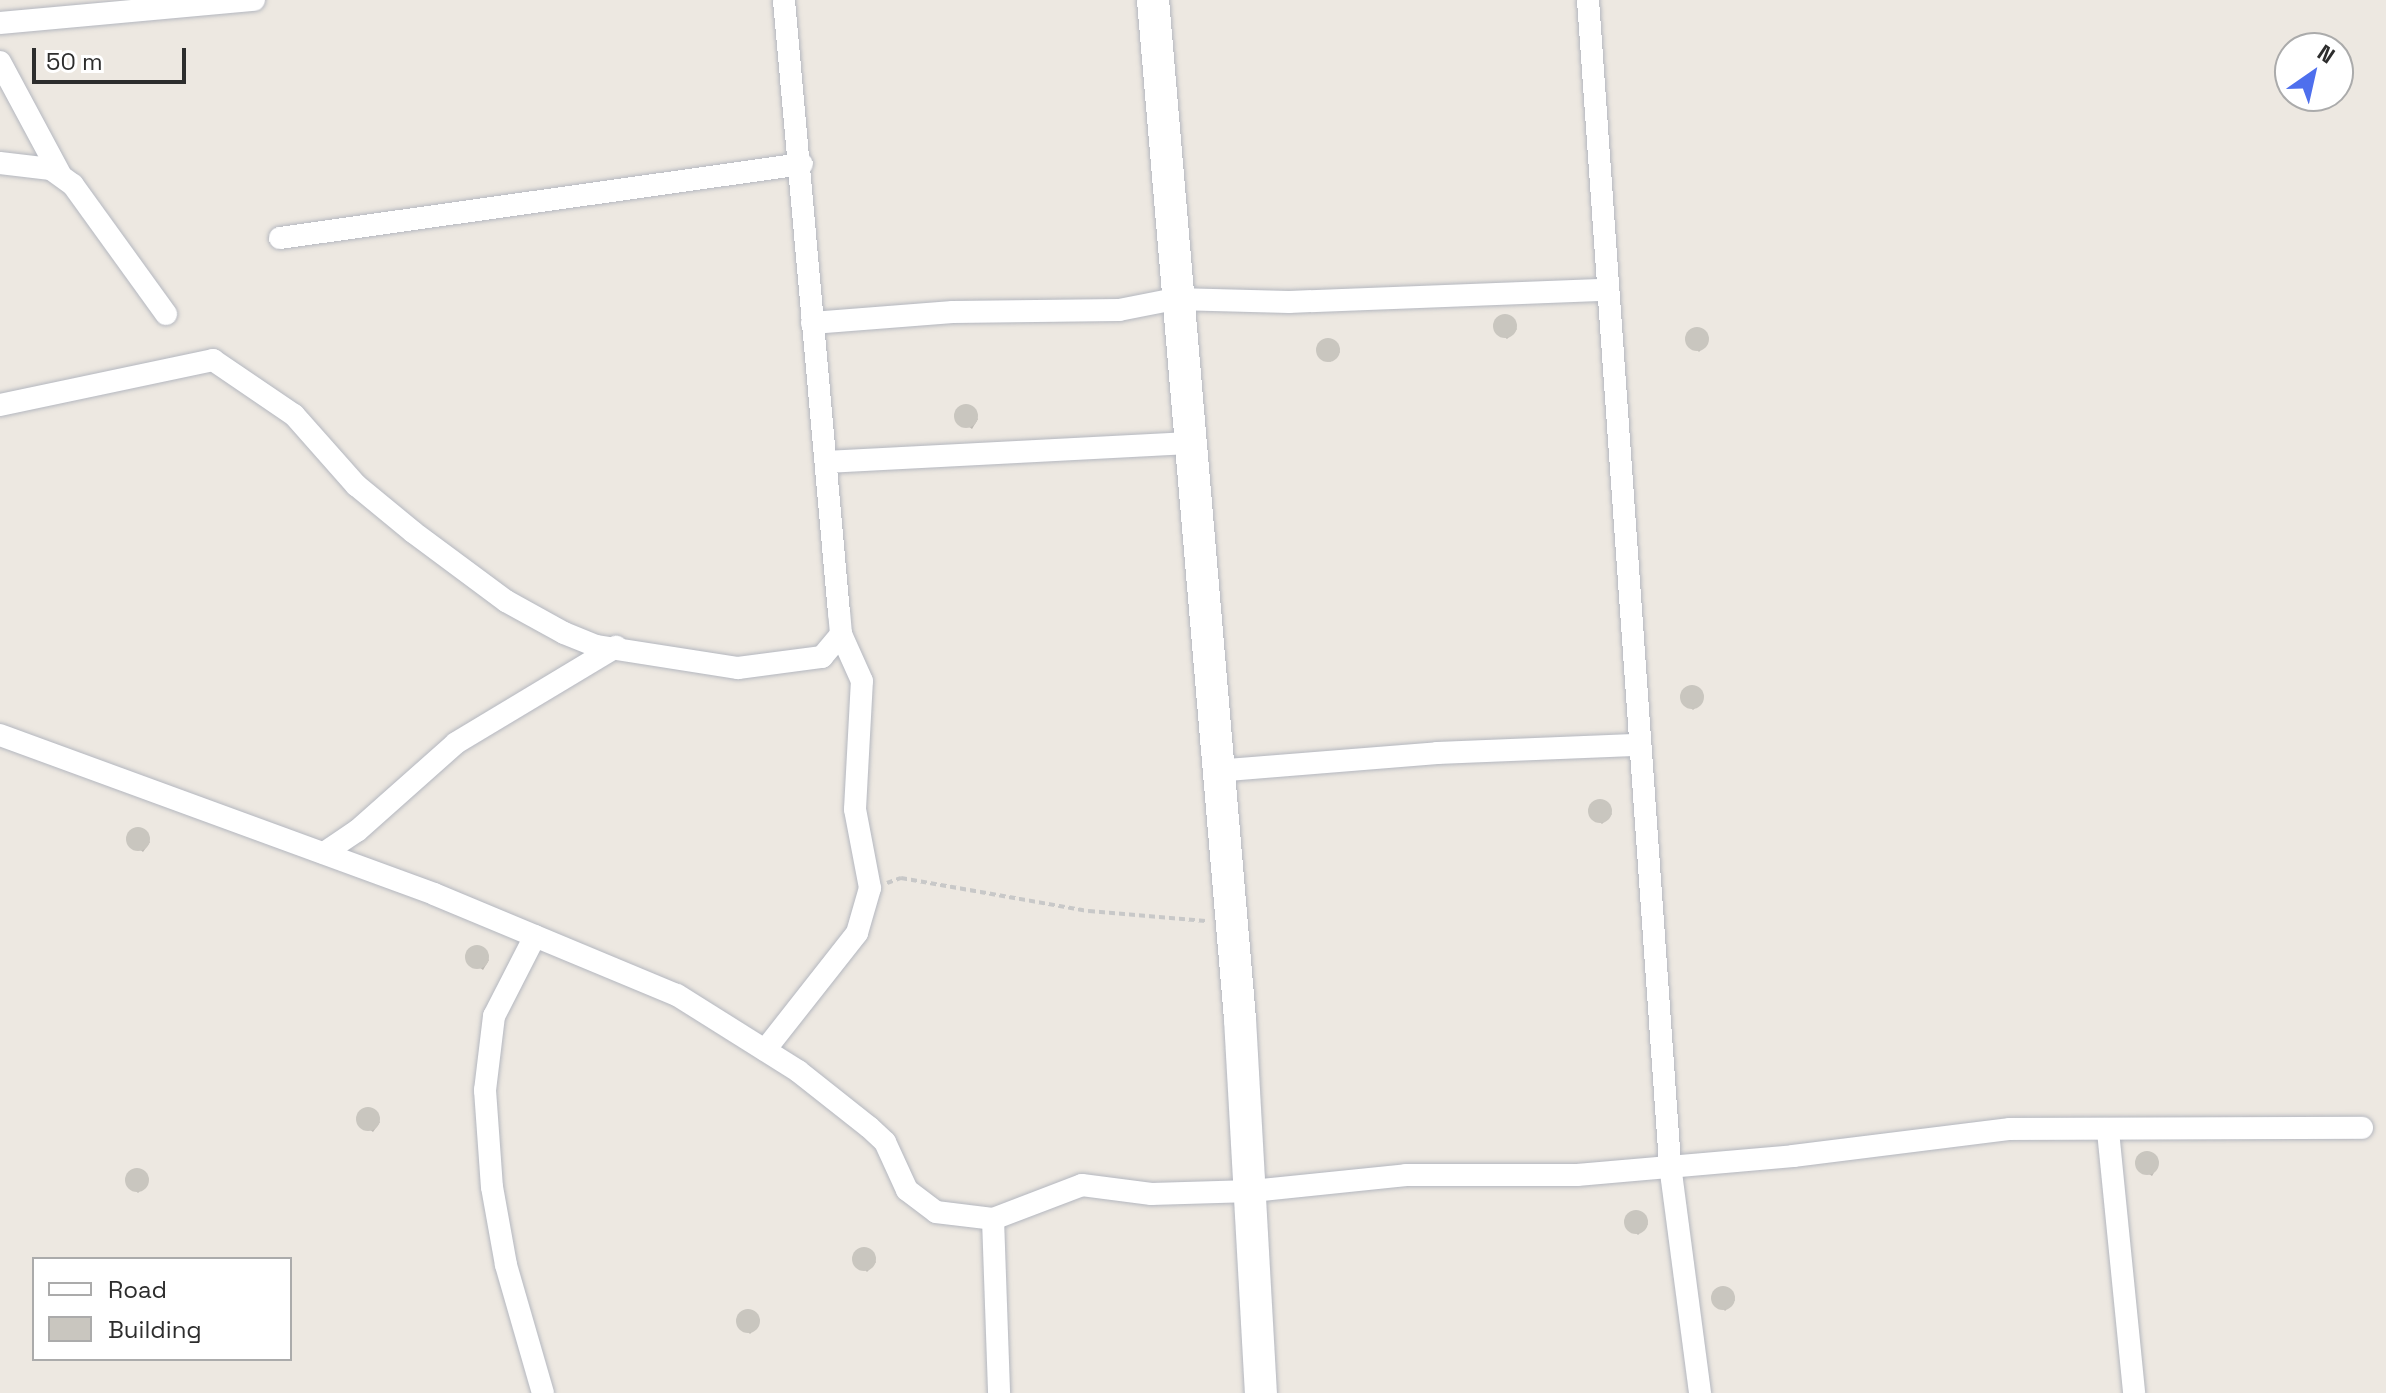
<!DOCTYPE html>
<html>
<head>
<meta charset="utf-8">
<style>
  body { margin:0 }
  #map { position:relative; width:2386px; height:1393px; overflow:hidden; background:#ede8e1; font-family:"Space Grotesk",sans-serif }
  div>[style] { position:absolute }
  .shadow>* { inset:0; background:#0003 }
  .building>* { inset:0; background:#c9c6bf }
  .round { border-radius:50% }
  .path>* { height:4px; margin-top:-2px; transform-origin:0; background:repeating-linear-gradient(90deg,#c8c8c8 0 6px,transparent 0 10px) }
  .roads { filter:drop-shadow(0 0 2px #b4b7bf) drop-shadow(0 0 2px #b4b7bf) }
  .street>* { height:22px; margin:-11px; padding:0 11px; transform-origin:11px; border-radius:11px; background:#fff }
  .secondary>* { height:32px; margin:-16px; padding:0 16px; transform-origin:16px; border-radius:16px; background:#fff }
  span { translate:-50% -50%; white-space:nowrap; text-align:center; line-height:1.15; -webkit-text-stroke:6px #fff; paint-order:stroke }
  .legend { position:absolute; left:32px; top:1257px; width:260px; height:104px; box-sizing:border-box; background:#fff; border:2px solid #ababab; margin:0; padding:10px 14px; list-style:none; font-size:24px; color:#2d2d2d }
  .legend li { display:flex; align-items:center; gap:16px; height:40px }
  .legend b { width:40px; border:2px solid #ababab }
  .north { position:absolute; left:2274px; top:32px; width:80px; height:80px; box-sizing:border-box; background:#fff; border:2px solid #ababab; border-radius:50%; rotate:34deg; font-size:22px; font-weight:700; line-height:32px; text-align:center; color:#2d2d2d }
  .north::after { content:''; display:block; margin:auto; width:28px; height:36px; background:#4e6fed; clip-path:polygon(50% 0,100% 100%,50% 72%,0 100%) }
  .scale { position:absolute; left:32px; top:48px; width:154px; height:36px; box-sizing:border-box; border:4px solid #2d2d2d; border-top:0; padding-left:10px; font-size:24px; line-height:28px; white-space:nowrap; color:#2d2d2d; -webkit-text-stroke:6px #fff; paint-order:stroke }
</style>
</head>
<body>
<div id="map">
  <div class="shadow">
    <i style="clip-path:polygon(1503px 317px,1517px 329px,1507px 339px,1495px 329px)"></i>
    <i style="clip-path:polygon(1695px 330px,1708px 342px,1699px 352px,1687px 338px)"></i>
    <i style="clip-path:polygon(1330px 341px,1340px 352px,1330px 362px,1319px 349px)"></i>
    <i style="clip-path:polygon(965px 407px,978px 419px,972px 429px,957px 418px)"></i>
    <i style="clip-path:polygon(1690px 688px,1703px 700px,1693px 710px,1682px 699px)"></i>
    <i style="clip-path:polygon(1599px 802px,1612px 814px,1602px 824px,1591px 814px)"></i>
    <i style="clip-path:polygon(137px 830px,150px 842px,143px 852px,129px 841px)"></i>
    <i style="clip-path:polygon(476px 948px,489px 960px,483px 970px,468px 959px)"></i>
    <i style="clip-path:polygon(366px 1110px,380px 1122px,373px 1132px,359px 1122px)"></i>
    <i style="clip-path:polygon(2145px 1154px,2158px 1166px,2152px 1176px,2137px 1166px)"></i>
    <i style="clip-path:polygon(135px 1171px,148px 1182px,138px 1193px,127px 1182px)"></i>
    <i style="clip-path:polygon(1634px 1213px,1648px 1224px,1638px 1235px,1627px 1224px)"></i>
    <i style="clip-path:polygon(863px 1250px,876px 1262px,867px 1272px,855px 1258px)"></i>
    <i style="clip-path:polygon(1722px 1289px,1735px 1300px,1725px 1311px,1714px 1297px)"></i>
    <i style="clip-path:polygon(746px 1312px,759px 1324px,750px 1334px,738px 1320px)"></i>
  </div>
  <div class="building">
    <i class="round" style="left:1493px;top:314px;width:24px;height:24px"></i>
    <i class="round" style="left:1685px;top:327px;width:24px;height:24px"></i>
    <i class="round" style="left:1316px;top:338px;width:24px;height:24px"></i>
    <i class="round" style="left:954px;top:404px;width:24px;height:24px"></i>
    <i class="round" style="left:1680px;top:685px;width:24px;height:24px"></i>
    <i class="round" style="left:1588px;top:799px;width:24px;height:24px"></i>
    <i class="round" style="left:126px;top:827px;width:24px;height:24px"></i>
    <i class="round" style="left:465px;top:945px;width:24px;height:24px"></i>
    <i class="round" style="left:356px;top:1107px;width:24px;height:24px"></i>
    <i class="round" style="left:2135px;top:1151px;width:24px;height:24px"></i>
    <i class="round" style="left:125px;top:1168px;width:24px;height:24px"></i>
    <i class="round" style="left:1624px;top:1210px;width:24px;height:24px"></i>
    <i class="round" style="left:852px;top:1247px;width:24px;height:24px"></i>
    <i class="round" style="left:1711px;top:1286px;width:24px;height:24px"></i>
    <i class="round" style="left:736px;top:1309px;width:24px;height:24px"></i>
  </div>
  <div class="path">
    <i style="left:887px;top:883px;width:15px;rotate:-20deg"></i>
    <i style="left:901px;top:878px;width:191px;rotate:10deg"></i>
    <i style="left:1089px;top:911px;width:117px;rotate:4.9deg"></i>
  </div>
  <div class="roads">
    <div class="street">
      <i style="left:1588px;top:0;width:1168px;rotate:85.97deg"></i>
      <i style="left:1670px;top:1165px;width:230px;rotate:82.5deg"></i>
      <i style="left:0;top:23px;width:255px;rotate:-5.2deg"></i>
      <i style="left:0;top:62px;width:127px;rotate:61.8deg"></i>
      <i style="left:0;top:163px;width:51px;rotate:6.7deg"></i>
      <i style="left:51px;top:169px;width:27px;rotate:36deg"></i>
      <i style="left:73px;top:185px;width:159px;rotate:54.2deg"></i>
      <i style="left:280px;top:238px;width:527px;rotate:-8.07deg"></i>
      <i style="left:812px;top:323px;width:141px;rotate:-4.5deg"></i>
      <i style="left:953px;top:312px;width:166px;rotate:-0.7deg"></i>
      <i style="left:1119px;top:310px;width:57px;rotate:-11.1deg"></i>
      <i style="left:1175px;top:299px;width:114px;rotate:1.5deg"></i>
      <i style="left:1289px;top:302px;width:317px;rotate:-2.2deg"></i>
      <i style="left:0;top:405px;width:218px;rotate:-11.9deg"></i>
      <i style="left:213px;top:360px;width:98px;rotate:34.2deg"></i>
      <i style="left:294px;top:415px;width:94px;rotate:48.5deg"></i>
      <i style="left:356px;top:485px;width:74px;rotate:39.5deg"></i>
      <i style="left:413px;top:532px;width:116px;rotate:36.6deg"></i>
      <i style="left:506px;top:601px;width:66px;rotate:28.9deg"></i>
      <i style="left:564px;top:633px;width:35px;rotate:22deg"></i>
      <i style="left:597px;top:646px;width:143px;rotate:8.9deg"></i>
      <i style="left:738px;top:668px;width:85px;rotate:-7.5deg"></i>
      <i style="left:822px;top:657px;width:30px;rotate:-50deg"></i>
      <i style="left:827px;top:462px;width:366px;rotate:-3deg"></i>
      <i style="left:0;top:735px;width:462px;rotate:20.1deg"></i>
      <i style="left:434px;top:894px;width:263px;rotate:22.6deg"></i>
      <i style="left:677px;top:995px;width:143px;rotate:32.1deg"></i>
      <i style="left:798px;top:1071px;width:90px;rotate:38.3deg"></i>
      <i style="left:869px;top:1127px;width:22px;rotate:43deg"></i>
      <i style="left:885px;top:1142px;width:53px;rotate:65.4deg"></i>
      <i style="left:907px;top:1190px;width:36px;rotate:37deg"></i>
      <i style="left:936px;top:1212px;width:57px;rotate:7deg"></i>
      <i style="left:993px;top:1219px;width:95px;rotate:-20.9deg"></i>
      <i style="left:1082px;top:1185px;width:70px;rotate:7.4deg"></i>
      <i style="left:1151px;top:1194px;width:101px;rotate:-1.7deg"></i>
      <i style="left:1252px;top:1191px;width:155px;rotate:-5.9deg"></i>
      <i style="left:1406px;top:1175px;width:171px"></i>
      <i style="left:1577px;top:1175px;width:217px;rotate:-5deg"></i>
      <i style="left:1793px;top:1156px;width:219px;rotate:-7.1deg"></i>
      <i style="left:2010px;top:1129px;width:352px;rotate:-0.2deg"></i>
      <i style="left:1215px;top:771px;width:223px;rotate:-4.6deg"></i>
      <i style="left:1437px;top:753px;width:203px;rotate:-2.3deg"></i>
      <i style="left:324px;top:853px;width:40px;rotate:-34deg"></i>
      <i style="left:357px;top:831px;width:132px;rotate:-41.6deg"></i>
      <i style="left:456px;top:743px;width:187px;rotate:-31deg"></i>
      <i style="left:535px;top:936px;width:90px;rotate:117.1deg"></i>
      <i style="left:494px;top:1016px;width:75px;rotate:96.9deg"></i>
      <i style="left:485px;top:1090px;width:97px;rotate:85.9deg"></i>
      <i style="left:492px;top:1187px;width:79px;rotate:79.8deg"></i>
      <i style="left:506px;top:1265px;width:133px;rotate:73.9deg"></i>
      <i style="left:765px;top:1050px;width:149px;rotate:-51.8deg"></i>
      <i style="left:857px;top:933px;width:47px;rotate:-73.9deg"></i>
      <i style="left:870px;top:888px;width:80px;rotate:-100.8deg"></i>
      <i style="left:855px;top:809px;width:128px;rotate:-86.9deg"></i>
      <i style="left:862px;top:681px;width:51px;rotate:-114.1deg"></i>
      <i style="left:841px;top:634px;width:21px;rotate:-95deg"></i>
      <i style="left:839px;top:613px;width:615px;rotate:-95.13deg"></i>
      <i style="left:2108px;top:1131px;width:263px;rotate:84.3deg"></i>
      <i style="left:993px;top:1219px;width:174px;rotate:88deg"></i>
    </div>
    <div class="secondary">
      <i style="left:1153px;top:0;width:1023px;rotate:85.12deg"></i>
      <i style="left:1240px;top:1019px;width:375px;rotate:86.8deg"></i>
    </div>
  </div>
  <ul class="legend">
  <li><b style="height:10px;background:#fff"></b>Road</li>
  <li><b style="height:22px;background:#c9c6bf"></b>Building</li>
  </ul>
  <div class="north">N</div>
  <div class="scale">50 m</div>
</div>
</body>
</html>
